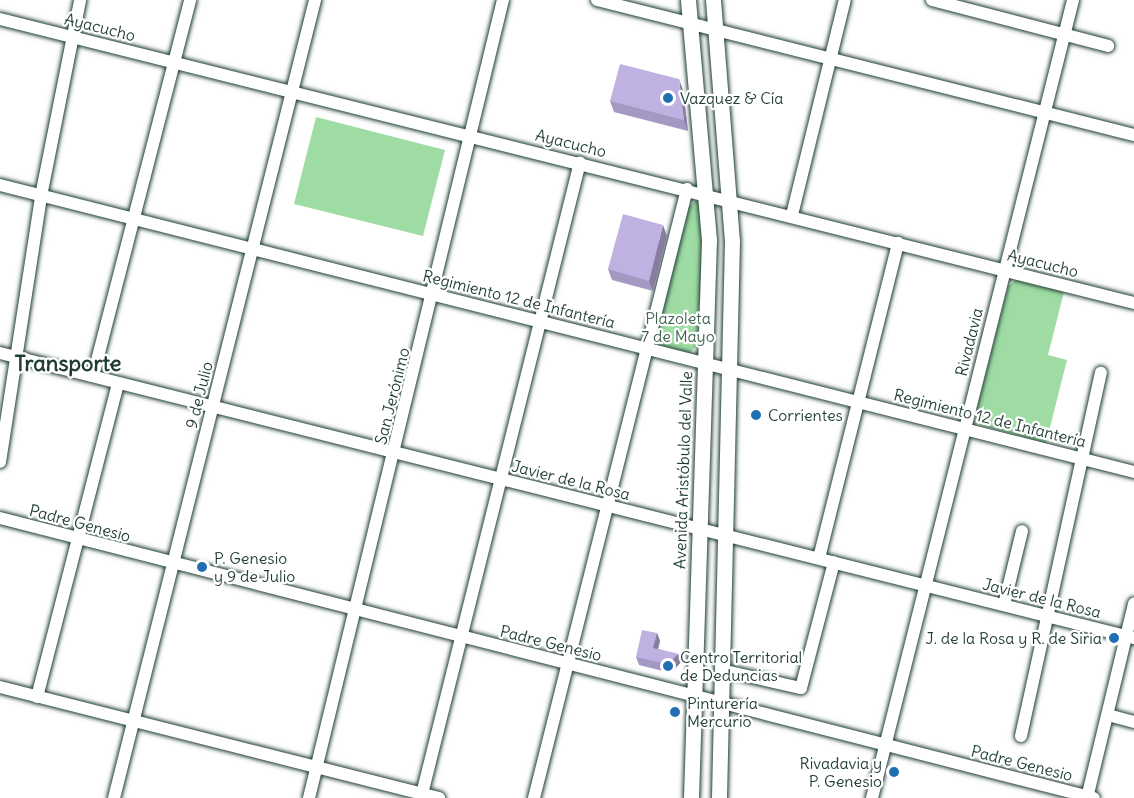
<!DOCTYPE html>
<html>
<head>
<meta charset="utf-8">
<style>
  body { margin:0 }
  #map { position:relative; width:1134px; height:798px; overflow:hidden; background:#fff; font-family:Delius,sans-serif }
  div>[style] { position:absolute }
  .green>* { inset:0; background:#9fdca3 }
  .roads { filter:drop-shadow(0 0 2px #1f3d34) drop-shadow(0 0 2px #1f3d34) }
  .minor>* { height:12px; margin:-6px; padding:0 6px; transform-origin:6px; border-radius:6px; background:#fff }
  .major>* { height:15px; margin:-7.5px; padding:0 7.5px; transform-origin:7.5px; border-radius:7.5px; background:#fff }
  .wall>* { inset:0; background:#a499c3 }
  .shaded-wall>* { inset:0; background:#867d9f }
  .building>* { inset:0; background:#bfb2e3 }
  .dots>* { width:16px; height:16px; translate:-50% -50%; box-sizing:border-box; border:3px solid #fff; border-radius:50% }
  span { translate:-50% -50%; white-space:nowrap; text-align:center; line-height:1.15; -webkit-text-stroke:4.5px #fff; paint-order:stroke }
  .street-label { font-size:16px; color:#1f3d34 }
  .poi-label { font-size:16px; color:#1f3d34 }
  .left { translate:0 -50%; text-align:left }
  .right { translate:-100% -50%; text-align:right }
  .park-label { font-size:16px; color:#3f6550 }
  .district-label { font-size:22px; color:#1f3d34; font-weight:700 }
</style>
</head>
<body>
<div id="map">
  <div class="green">
    <i style="clip-path:polygon(316px 117px,445px 150px,423px 236px,294px 204px)"></i>
    <i style="clip-path:polygon(696px 201px,700px 204px,703px 240px,697px 346px,689px 353px,659px 345px,654px 337px,688px 207px)"></i>
    <i style="clip-path:polygon(1016px 280px,1064px 292px,1048px 355px,1067px 360px,1046px 443px,980px 425px,975px 416px,1008px 286px)"></i>
  </div>
  <div class="roads">
    <div class="minor">
      <i style="left:597px;top:0;width:554px;rotate:14.11deg"></i>
      <i style="left:932px;top:0;width:182px;rotate:14.6deg"></i>
      <i style="left:0;top:19px;width:1169px;rotate:14.06deg"></i>
      <i style="left:0;top:185px;width:1170px;rotate:14.2deg"></i>
      <i style="left:792px;top:215px;width:221px;rotate:-76.2deg"></i>
      <i style="left:0;top:353px;width:1169px;rotate:14.11deg"></i>
      <i style="left:93px;top:376px;width:388px;rotate:-75.5deg"></i>
      <i style="left:0;top:462px;width:269px;rotate:-81.2deg"></i>
      <i style="left:41px;top:196px;width:200px;rotate:-78.7deg"></i>
      <i style="left:0;top:518px;width:1129px;rotate:14.36deg"></i>
      <i style="left:819px;top:558px;width:325px;rotate:-75.9deg"></i>
      <i style="left:1004px;top:605px;width:76px;rotate:-76.3deg"></i>
      <i style="left:721px;top:670px;width:82px;rotate:12.7deg"></i>
      <i style="left:801px;top:688px;width:130px;rotate:-75.3deg"></i>
      <i style="left:0;top:687px;width:453px;rotate:14.2deg"></i>
      <i style="left:37px;top:697px;width:324px;rotate:-75.5deg"></i>
      <i style="left:1108px;top:715px;width:27px;rotate:15deg"></i>
      <i style="left:1021px;top:736px;width:372px;rotate:-77.6deg"></i>
      <i style="left:422px;top:794px;width:651px;rotate:-75.96deg"></i>
      <i style="left:114px;top:798px;width:823px;rotate:-75.86deg"></i>
      <i style="left:309px;top:798px;width:821px;rotate:-76.34deg"></i>
      <i style="left:534px;top:798px;width:628px;rotate:-75.9deg"></i>
      <i style="left:872px;top:798px;width:823px;rotate:-75.86deg"></i>
      <i style="left:1087px;top:798px;width:200px;rotate:-76.4deg"></i>
    </div>
    <div class="major">
      <i style="left:688px;top:0;width:241px;rotate:85deg"></i>
      <i style="left:709px;top:240px;width:558px;rotate:91.85deg"></i>
      <i style="left:713px;top:0;width:242px;rotate:85.5deg"></i>
      <i style="left:732px;top:241px;width:557px;rotate:91.34deg"></i>
    </div>
  </div>
  <div class="wall">
    <i style="clip-path:polygon(683px 90px,688px 131px,614px 112px,610px 101px)"></i>
    <i style="clip-path:polygon(667px 236px,653px 291px,612px 280px,608px 269px)"></i>
    <i style="clip-path:polygon(657px 633px,660px 641px,658px 649px,678px 654px,681px 662px,671px 673px,639px 665px,636px 657px)"></i>
  </div>
  <div class="shaded-wall">
    <i style="clip-path:polygon(679px 79px,683px 90px,688px 131px,684px 120px)"></i>
    <i style="clip-path:polygon(663px 225px,667px 236px,653px 291px,649px 281px)"></i>
    <i style="clip-path:polygon(657px 633px,660px 641px,656px 656px,653px 648px)"></i>
    <i style="clip-path:polygon(678px 654px,681px 662px,671px 673px,668px 664px)"></i>
  </div>
  <div class="building">
    <i style="clip-path:polygon(620px 64px,679px 79px,684px 120px,610px 101px)"></i>
    <i style="clip-path:polygon(623px 214px,663px 225px,649px 281px,608px 269px)"></i>
    <i style="clip-path:polygon(642px 630px,657px 633px,653px 648px,678px 654px,668px 664px,636px 657px)"></i>
  </div>
  <div class="dots">
    <i style="left:668px;top:98px;background:#1f6fb2"></i>
    <i style="left:756px;top:415px;background:#1f6fb2"></i>
    <i style="left:202px;top:567px;background:#1f6fb2"></i>
    <i style="left:1114px;top:638px;background:#1f6fb2"></i>
    <i style="left:668px;top:666px;background:#1f6fb2"></i>
    <i style="left:675px;top:712px;background:#1f6fb2"></i>
    <i style="left:894px;top:772px;background:#1f6fb2"></i>
  </div>
  <div class="street-label">
    <span style="left:100px;top:27px;rotate:14deg">Ayacucho</span>
    <span style="left:571px;top:143px;rotate:14deg">Ayacucho</span>
    <span style="left:1043px;top:263px;rotate:14deg">Ayacucho</span>
    <span style="left:519px;top:299px;rotate:14deg">Regimiento 12 de Infantería</span>
    <span style="left:969px;top:342px;rotate:-76deg">Rivadavia</span>
    <span style="left:199px;top:395px;rotate:-76deg">9 de Julio</span>
    <span style="left:392px;top:396px;rotate:-76deg">San Jerónimo</span>
    <span style="left:990px;top:418px;rotate:14deg">Regimiento 12 de Infantería</span>
    <span style="left:683px;top:470px;rotate:-88deg">Avenida Aristóbulo del Valle</span>
    <span style="left:571px;top:480px;rotate:14deg">Javier de la Rosa</span>
    <span style="left:80px;top:523px;rotate:15deg">Padre Genesio</span>
    <span style="left:1042px;top:598px;rotate:14deg">Javier de la Rosa</span>
    <span style="left:551px;top:643px;rotate:14deg">Padre Genesio</span>
    <span style="left:1022px;top:763px;rotate:14deg">Padre Genesio</span>
  </div>
  <div class="poi-label">
    <span class="left" style="left:680px;top:98px">Vazquez &amp; Cía</span>
    <span class="left" style="left:768px;top:415px">Corrientes</span>
    <span class="left" style="left:214px;top:567px">P. Genesio<br>y 9 de Julio</span>
    <span class="right" style="left:1102px;top:638px">J. de la Rosa y R. de Siria</span>
    <span class="left" style="left:680px;top:666px">Centro Territorial<br>de Deduncias</span>
    <span class="left" style="left:687px;top:712px">Pinturería<br>Mercurio</span>
    <span class="right" style="left:882px;top:772px">Rivadavia y<br>P. Genesio</span>
  </div>
  <div class="park-label">
    <span style="left:678px;top:327px">Plazoleta<br>7 de Mayo</span>
  </div>
  <div class="district-label">
    <span style="left:68px;top:364px">Transporte</span>
  </div>
</div>
</body>
</html>
